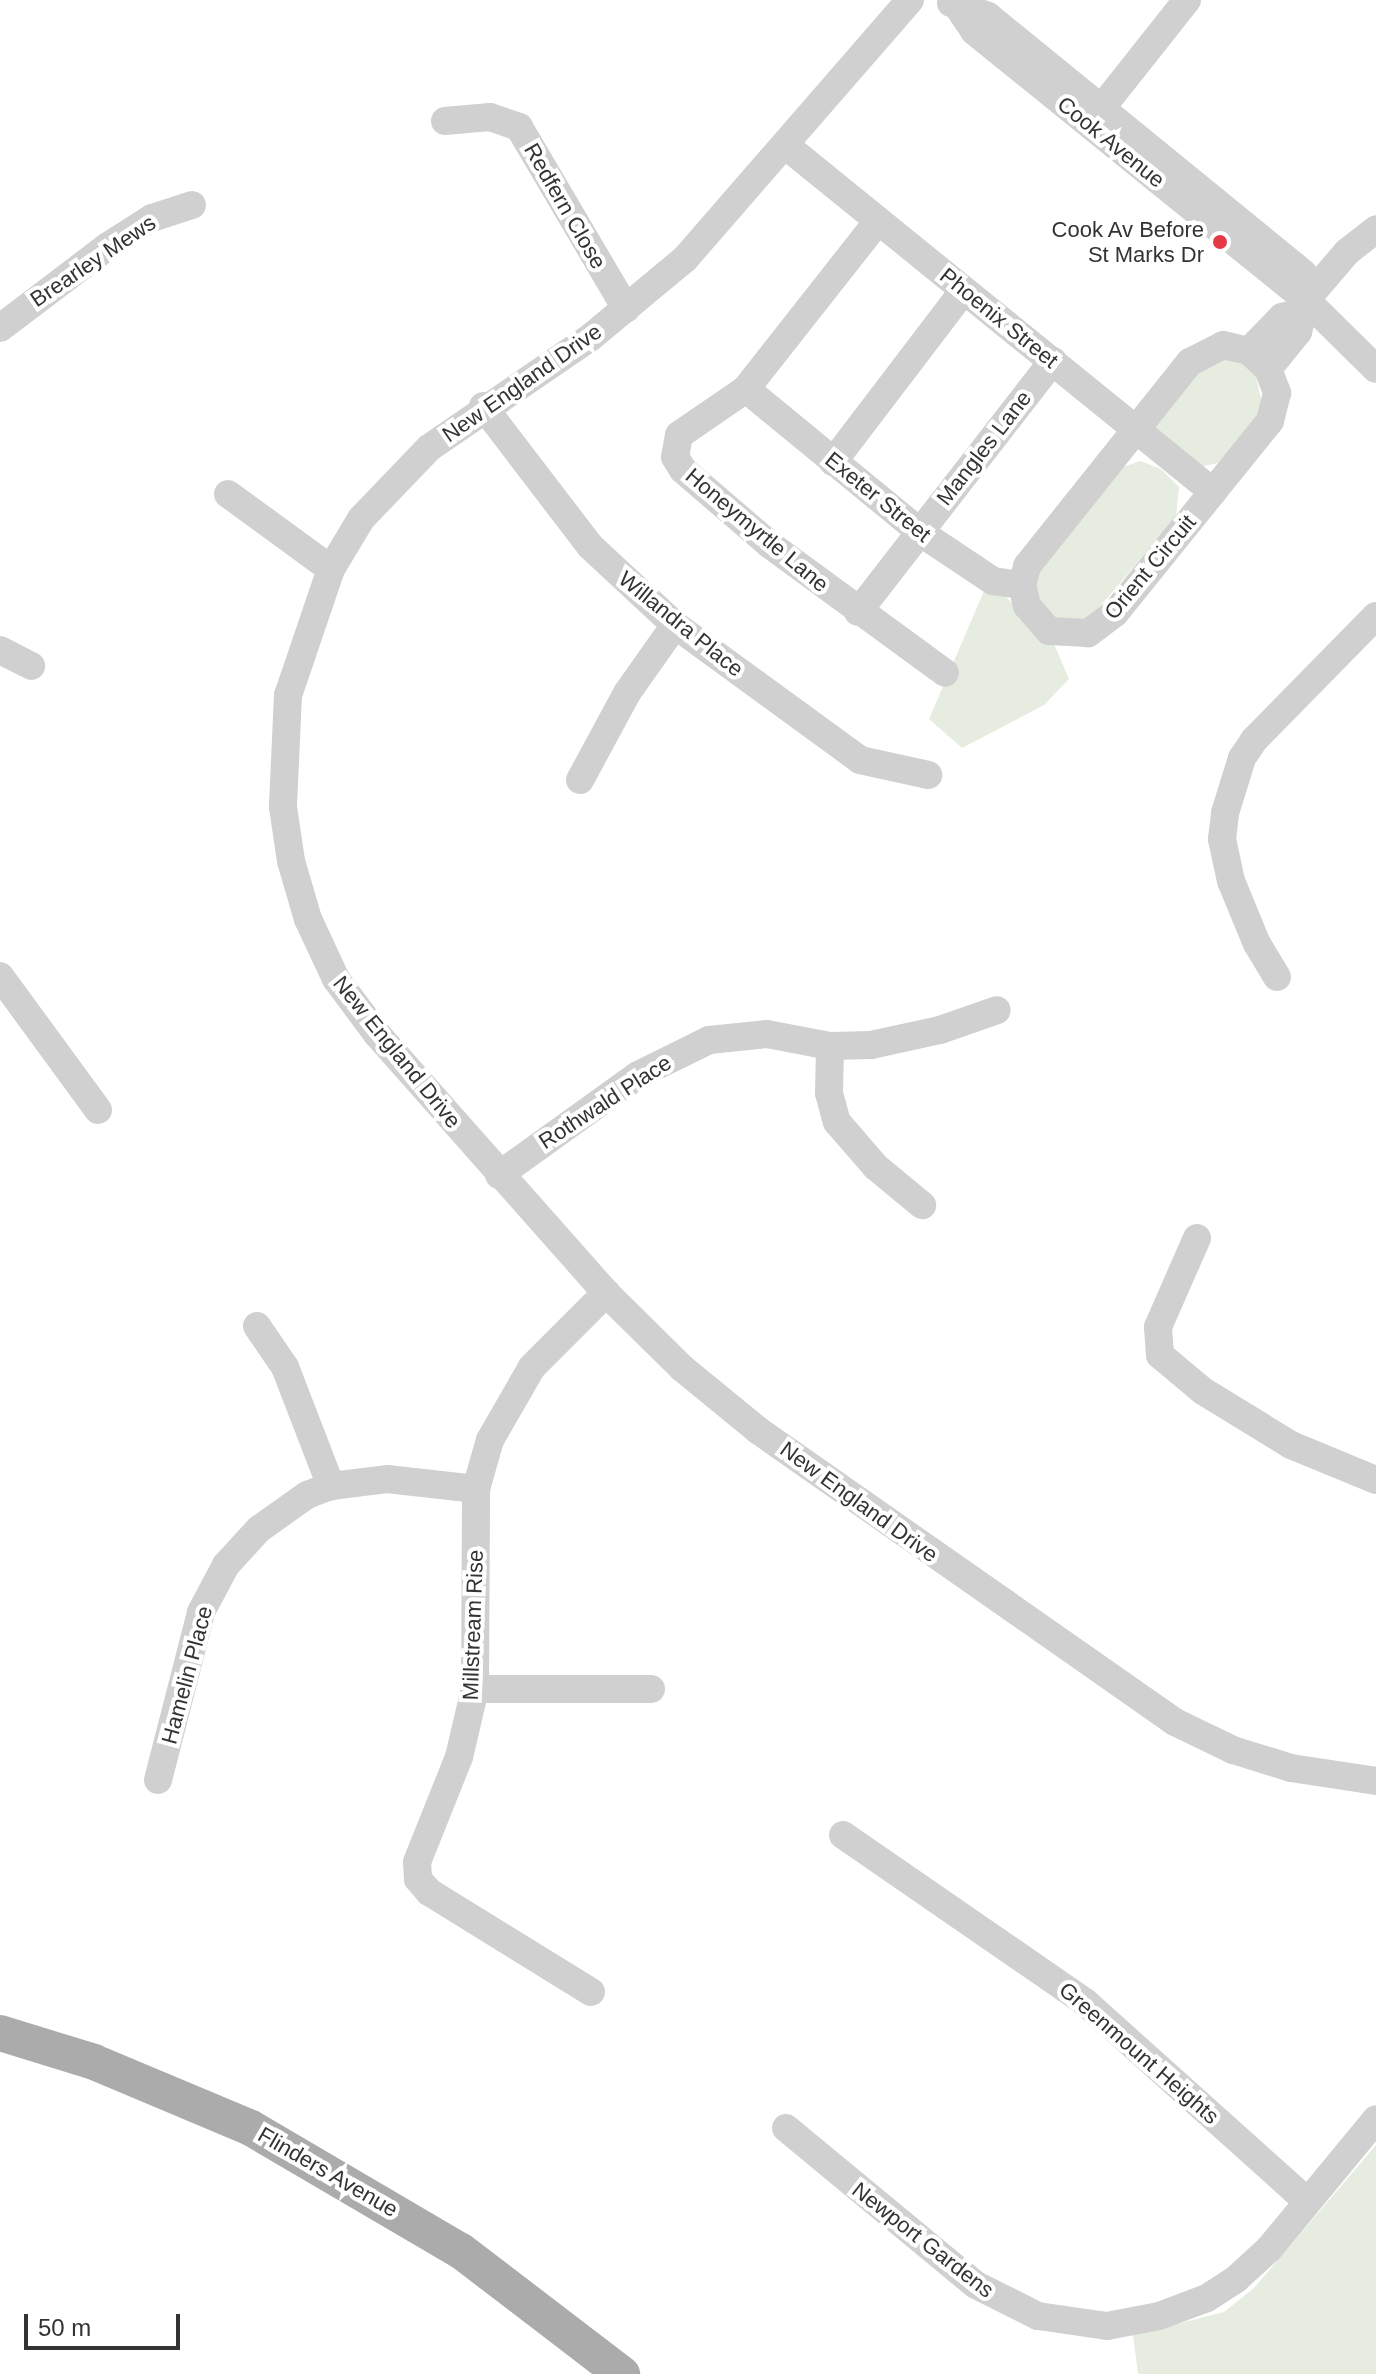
<!DOCTYPE html>
<html>
<head>
<meta charset="utf-8">
<style>
  body { margin:0 }
  #map { position:relative; width:1376px; height:2374px; overflow:hidden; background:#fff; font-family:Arial,sans-serif }
  div>[style] { position:absolute }
  .green>* { inset:0; background:#e6ecdf }
  .minor>* { height:28px; margin:-14px; padding:0 14px; transform-origin:14px; border-radius:14px; background:#d0d0d0 }
  .major>* { height:36px; margin:-18px; padding:0 18px; transform-origin:18px; border-radius:18px; background:#ababab }
  .dots>* { width:22px; height:22px; translate:-50% -50%; box-sizing:border-box; border:4px solid #fff; border-radius:50% }
  span { translate:-50% -50%; white-space:nowrap; text-align:center; line-height:1.15; -webkit-text-stroke:8px #fff; paint-order:stroke }
  .street-label { font-size:22px; color:#333 }
  .poi-label { font-size:22px; color:#333 }
  .right { translate:-100% -50%; text-align:right }
  .scale { position:absolute; left:24px; top:2314px; width:156px; height:36px; box-sizing:border-box; border:4px solid #333; border-top:0; padding-left:10px; font-size:24px; line-height:28px; white-space:nowrap; color:#333; -webkit-text-stroke:6px #fff; paint-order:stroke }
</style>
</head>
<body>
<div id="map">
  <div class="green">
    <i style="clip-path:polygon(1218px 357px,1239px 360px,1255px 373px,1262px 403px,1257px 418px,1218px 463px,1199px 467px,1158px 436px,1154px 425px,1187px 373px)"></i>
    <i style="clip-path:polygon(1140px 461px,1161px 469px,1179px 487px,1176px 517px,1092px 616px,1071px 626px,1044px 615px,1031px 573px,1118px 469px)"></i>
    <i style="clip-path:polygon(984px 591px,1005px 596px,1054px 644px,1069px 679px,1044px 705px,962px 748px,929px 719px)"></i>
    <i style="clip-path:polygon(1376px 2145px,1376px 2374px,1138px 2374px,1133px 2335px,1224px 2312px,1254px 2288px)"></i>
  </div>
  <div class="minor">
    <i style="left:910px;top:0;width:342px;rotate:131deg"></i>
    <i style="left:686px;top:258px;width:124px;rotate:140.3deg"></i>
    <i style="left:591px;top:337px;width:196px;rotate:145.6deg"></i>
    <i style="left:429px;top:448px;width:98px;rotate:133.8deg"></i>
    <i style="left:361px;top:519px;width:58px;rotate:121deg"></i>
    <i style="left:331px;top:569px;width:133px;rotate:108.8deg"></i>
    <i style="left:288px;top:695px;width:112px;rotate:92.6deg"></i>
    <i style="left:283px;top:807px;width:55px;rotate:81.6deg"></i>
    <i style="left:291px;top:861px;width:60px;rotate:73.7deg"></i>
    <i style="left:308px;top:919px;width:66px;rotate:65deg"></i>
    <i style="left:336px;top:979px;width:69px;rotate:53.3deg"></i>
    <i style="left:377px;top:1034px;width:346px;rotate:48.5deg"></i>
    <i style="left:606px;top:1293px;width:107px;rotate:44.6deg"></i>
    <i style="left:682px;top:1368px;width:99px;rotate:39.3deg"></i>
    <i style="left:759px;top:1431px;width:508px;rotate:34.97deg"></i>
    <i style="left:1175px;top:1722px;width:64px;rotate:25.8deg"></i>
    <i style="left:1233px;top:1750px;width:61px;rotate:17.2deg"></i>
    <i style="left:1291px;top:1768px;width:86px;rotate:8.7deg"></i>
    <i style="left:951px;top:3px;width:39px;rotate:19deg"></i>
    <i style="left:988px;top:16px;width:407px;rotate:39.2deg"></i>
    <i style="left:958px;top:7px;width:29px;rotate:56deg"></i>
    <i style="left:974px;top:31px;width:427px;rotate:39deg"></i>
    <i style="left:1306px;top:300px;width:98px;rotate:44.6deg"></i>
    <i style="left:1092px;top:120px;width:153px;rotate:-51.6deg"></i>
    <i style="left:445px;top:121px;width:45px;rotate:-5.1deg"></i>
    <i style="left:490px;top:117px;width:31px;rotate:19deg"></i>
    <i style="left:519px;top:127px;width:211px;rotate:59.5deg"></i>
    <i style="left:785px;top:145px;width:551px;rotate:39.03deg"></i>
    <i style="left:878px;top:221px;width:214px;rotate:128.2deg"></i>
    <i style="left:746px;top:389px;width:81px;rotate:145.5deg"></i>
    <i style="left:679px;top:435px;width:22px;rotate:100deg"></i>
    <i style="left:675px;top:457px;width:15px;rotate:58deg"></i>
    <i style="left:683px;top:470px;width:113px;rotate:40.7deg"></i>
    <i style="left:769px;top:544px;width:218px;rotate:36.2deg"></i>
    <i style="left:0;top:328px;width:136px;rotate:-37.2deg"></i>
    <i style="left:108px;top:246px;width:52px;rotate:-32.5deg"></i>
    <i style="left:152px;top:218px;width:42px;rotate:-18deg"></i>
    <i style="left:1223px;top:345px;width:27px;rotate:13deg"></i>
    <i style="left:1249px;top:351px;width:26px;rotate:43deg"></i>
    <i style="left:1268px;top:369px;width:26px;rotate:69deg"></i>
    <i style="left:1277px;top:393px;width:29px;rotate:104deg"></i>
    <i style="left:1270px;top:421px;width:247px;rotate:128.9deg"></i>
    <i style="left:1115px;top:613px;width:34px;rotate:143deg"></i>
    <i style="left:1088px;top:633px;width:39px;rotate:-177deg"></i>
    <i style="left:1049px;top:631px;width:33px;rotate:-131deg"></i>
    <i style="left:1027px;top:606px;width:22px;rotate:-103deg"></i>
    <i style="left:1022px;top:585px;width:20px;rotate:-75deg"></i>
    <i style="left:1027px;top:566px;width:261px;rotate:-51.4deg"></i>
    <i style="left:1190px;top:362px;width:37px;rotate:-27deg"></i>
    <i style="left:1249px;top:351px;width:47px;rotate:-45.9deg"></i>
    <i style="left:1282px;top:317px;width:18px;rotate:-13deg"></i>
    <i style="left:1268px;top:369px;width:48px;rotate:-51deg"></i>
    <i style="left:1298px;top:332px;width:33px;rotate:-76deg"></i>
    <i style="left:1306px;top:300px;width:63px;rotate:-49.5deg"></i>
    <i style="left:1347px;top:252px;width:37px;rotate:-38deg"></i>
    <i style="left:746px;top:389px;width:227px;rotate:39.4deg"></i>
    <i style="left:921px;top:533px;width:87px;rotate:33.7deg"></i>
    <i style="left:993px;top:581px;width:29px;rotate:8deg"></i>
    <i style="left:483px;top:406px;width:176px;rotate:52.6deg"></i>
    <i style="left:590px;top:546px;width:116px;rotate:42.9deg"></i>
    <i style="left:675px;top:625px;width:229px;rotate:36.1deg"></i>
    <i style="left:860px;top:760px;width:70px;rotate:12.4deg"></i>
    <i style="left:833px;top:462px;width:216px;rotate:-52.7deg"></i>
    <i style="left:228px;top:494px;width:127px;rotate:36.1deg"></i>
    <i style="left:858px;top:612px;width:318px;rotate:-52.2deg"></i>
    <i style="left:0;top:650px;width:35px;rotate:27deg"></i>
    <i style="left:580px;top:780px;width:99px;rotate:-61.6deg"></i>
    <i style="left:627px;top:693px;width:83px;rotate:-54.8deg"></i>
    <i style="left:0;top:976px;width:166px;rotate:53.8deg"></i>
    <i style="left:1277px;top:977px;width:39px;rotate:-121deg"></i>
    <i style="left:1257px;top:944px;width:68px;rotate:-112.4deg"></i>
    <i style="left:1231px;top:881px;width:43px;rotate:-102.1deg"></i>
    <i style="left:1222px;top:839px;width:26px;rotate:-83deg"></i>
    <i style="left:1225px;top:813px;width:58px;rotate:-72.8deg"></i>
    <i style="left:1242px;top:758px;width:22px;rotate:-56deg"></i>
    <i style="left:1254px;top:740px;width:174px;rotate:-45.5deg"></i>
    <i style="left:830px;top:1046px;width:47px;rotate:91.2deg"></i>
    <i style="left:829px;top:1093px;width:30px;rotate:75deg"></i>
    <i style="left:837px;top:1122px;width:60px;rotate:49.1deg"></i>
    <i style="left:876px;top:1167px;width:60px;rotate:39.6deg"></i>
    <i style="left:499px;top:1175px;width:171px;rotate:-35.7deg"></i>
    <i style="left:638px;top:1075px;width:79px;rotate:-26.2deg"></i>
    <i style="left:709px;top:1040px;width:58px;rotate:-5.9deg"></i>
    <i style="left:767px;top:1034px;width:64px;rotate:10.8deg"></i>
    <i style="left:830px;top:1046px;width:41px;rotate:-1.4deg"></i>
    <i style="left:871px;top:1045px;width:71px;rotate:-12.3deg"></i>
    <i style="left:940px;top:1030px;width:60px;rotate:-19.3deg"></i>
    <i style="left:1197px;top:1238px;width:97px;rotate:113.7deg"></i>
    <i style="left:1158px;top:1327px;width:28px;rotate:86deg"></i>
    <i style="left:1160px;top:1355px;width:56px;rotate:39.9deg"></i>
    <i style="left:1203px;top:1391px;width:103px;rotate:31.5deg"></i>
    <i style="left:1291px;top:1445px;width:92px;rotate:22.4deg"></i>
    <i style="left:257px;top:1326px;width:50px;rotate:55.7deg"></i>
    <i style="left:285px;top:1367px;width:128px;rotate:68.9deg"></i>
    <i style="left:475px;top:1689px;width:176px"></i>
    <i style="left:158px;top:1780px;width:173px;rotate:-75.6deg"></i>
    <i style="left:201px;top:1612px;width:53px;rotate:-62deg"></i>
    <i style="left:226px;top:1565px;width:49px;rotate:-47.5deg"></i>
    <i style="left:259px;top:1529px;width:59px;rotate:-35.3deg"></i>
    <i style="left:307px;top:1495px;width:26px;rotate:-21deg"></i>
    <i style="left:331px;top:1486px;width:56px;rotate:-7.1deg"></i>
    <i style="left:387px;top:1479px;width:90px;rotate:6.4deg"></i>
    <i style="left:843px;top:1835px;width:294px;rotate:34.6deg"></i>
    <i style="left:1085px;top:2002px;width:298px;rotate:41.9deg"></i>
    <i style="left:591px;top:1992px;width:190px;rotate:-148.3deg"></i>
    <i style="left:429px;top:1892px;width:17px;rotate:-130deg"></i>
    <i style="left:418px;top:1879px;width:17px;rotate:-93deg"></i>
    <i style="left:417px;top:1862px;width:113px;rotate:-68.2deg"></i>
    <i style="left:459px;top:1757px;width:70px;rotate:-76.8deg"></i>
    <i style="left:475px;top:1689px;width:200px;rotate:-89.7deg"></i>
    <i style="left:476px;top:1489px;width:51px;rotate:-74.1deg"></i>
    <i style="left:490px;top:1440px;width:84px;rotate:-60.1deg"></i>
    <i style="left:532px;top:1367px;width:105px;rotate:-45deg"></i>
    <i style="left:786px;top:2128px;width:246px;rotate:39.6deg"></i>
    <i style="left:976px;top:2285px;width:69px;rotate:26.6deg"></i>
    <i style="left:1038px;top:2316px;width:70px;rotate:8.2deg"></i>
    <i style="left:1107px;top:2326px;width:53px;rotate:-10.9deg"></i>
    <i style="left:1159px;top:2316px;width:51px;rotate:-20.6deg"></i>
    <i style="left:1207px;top:2298px;width:35px;rotate:-33deg"></i>
    <i style="left:1236px;top:2279px;width:45px;rotate:-42.3deg"></i>
    <i style="left:1269px;top:2249px;width:168px;rotate:-50.5deg"></i>
  </div>
  <div class="major">
    <i style="left:0;top:2033px;width:98px;rotate:17.1deg"></i>
    <i style="left:94px;top:2062px;width:170px;rotate:22.8deg"></i>
    <i style="left:251px;top:2128px;width:243px;rotate:30.4deg"></i>
    <i style="left:461px;top:2251px;width:203px;rotate:37.4deg"></i>
  </div>
  <div class="dots">
    <i style="left:1220px;top:242px;background:#e63946"></i>
  </div>
  <div class="street-label">
    <span style="left:1111px;top:142px;rotate:39deg">Cook Avenue</span>
    <span style="left:565px;top:206px;rotate:60deg">Redfern Close</span>
    <span style="left:93px;top:261px;rotate:-34deg">Brearley Mews</span>
    <span style="left:999px;top:318px;rotate:39deg">Phoenix Street</span>
    <span style="left:522px;top:383px;rotate:-35deg">New England Drive</span>
    <span style="left:984px;top:448px;rotate:-52deg">Mangles Lane</span>
    <span style="left:878px;top:497px;rotate:39deg">Exeter Street</span>
    <span style="left:757px;top:530px;rotate:40deg">Honeymyrtle Lane</span>
    <span style="left:1150px;top:567px;rotate:-50deg">Orient Circuit</span>
    <span style="left:681px;top:624px;rotate:39deg">Willandra Place</span>
    <span style="left:397px;top:1052px;rotate:51deg">New England Drive</span>
    <span style="left:605px;top:1102px;rotate:-33deg">Rothwald Place</span>
    <span style="left:859px;top:1502px;rotate:36deg">New England Drive</span>
    <span style="left:473px;top:1625px;rotate:-88deg">Millstream Rise</span>
    <span style="left:187px;top:1675px;rotate:-75deg">Hamelin Place</span>
    <span style="left:1139px;top:2053px;rotate:41deg">Greenmount Heights</span>
    <span style="left:328px;top:2172px;rotate:30deg">Flinders Avenue</span>
    <span style="left:923px;top:2240px;rotate:38deg">Newport Gardens</span>
  </div>
  <div class="poi-label">
    <span class="right" style="left:1204px;top:242px">Cook Av Before<br>St Marks Dr</span>
  </div>
  <div class="scale">50 m</div>
</div>
</body>
</html>
